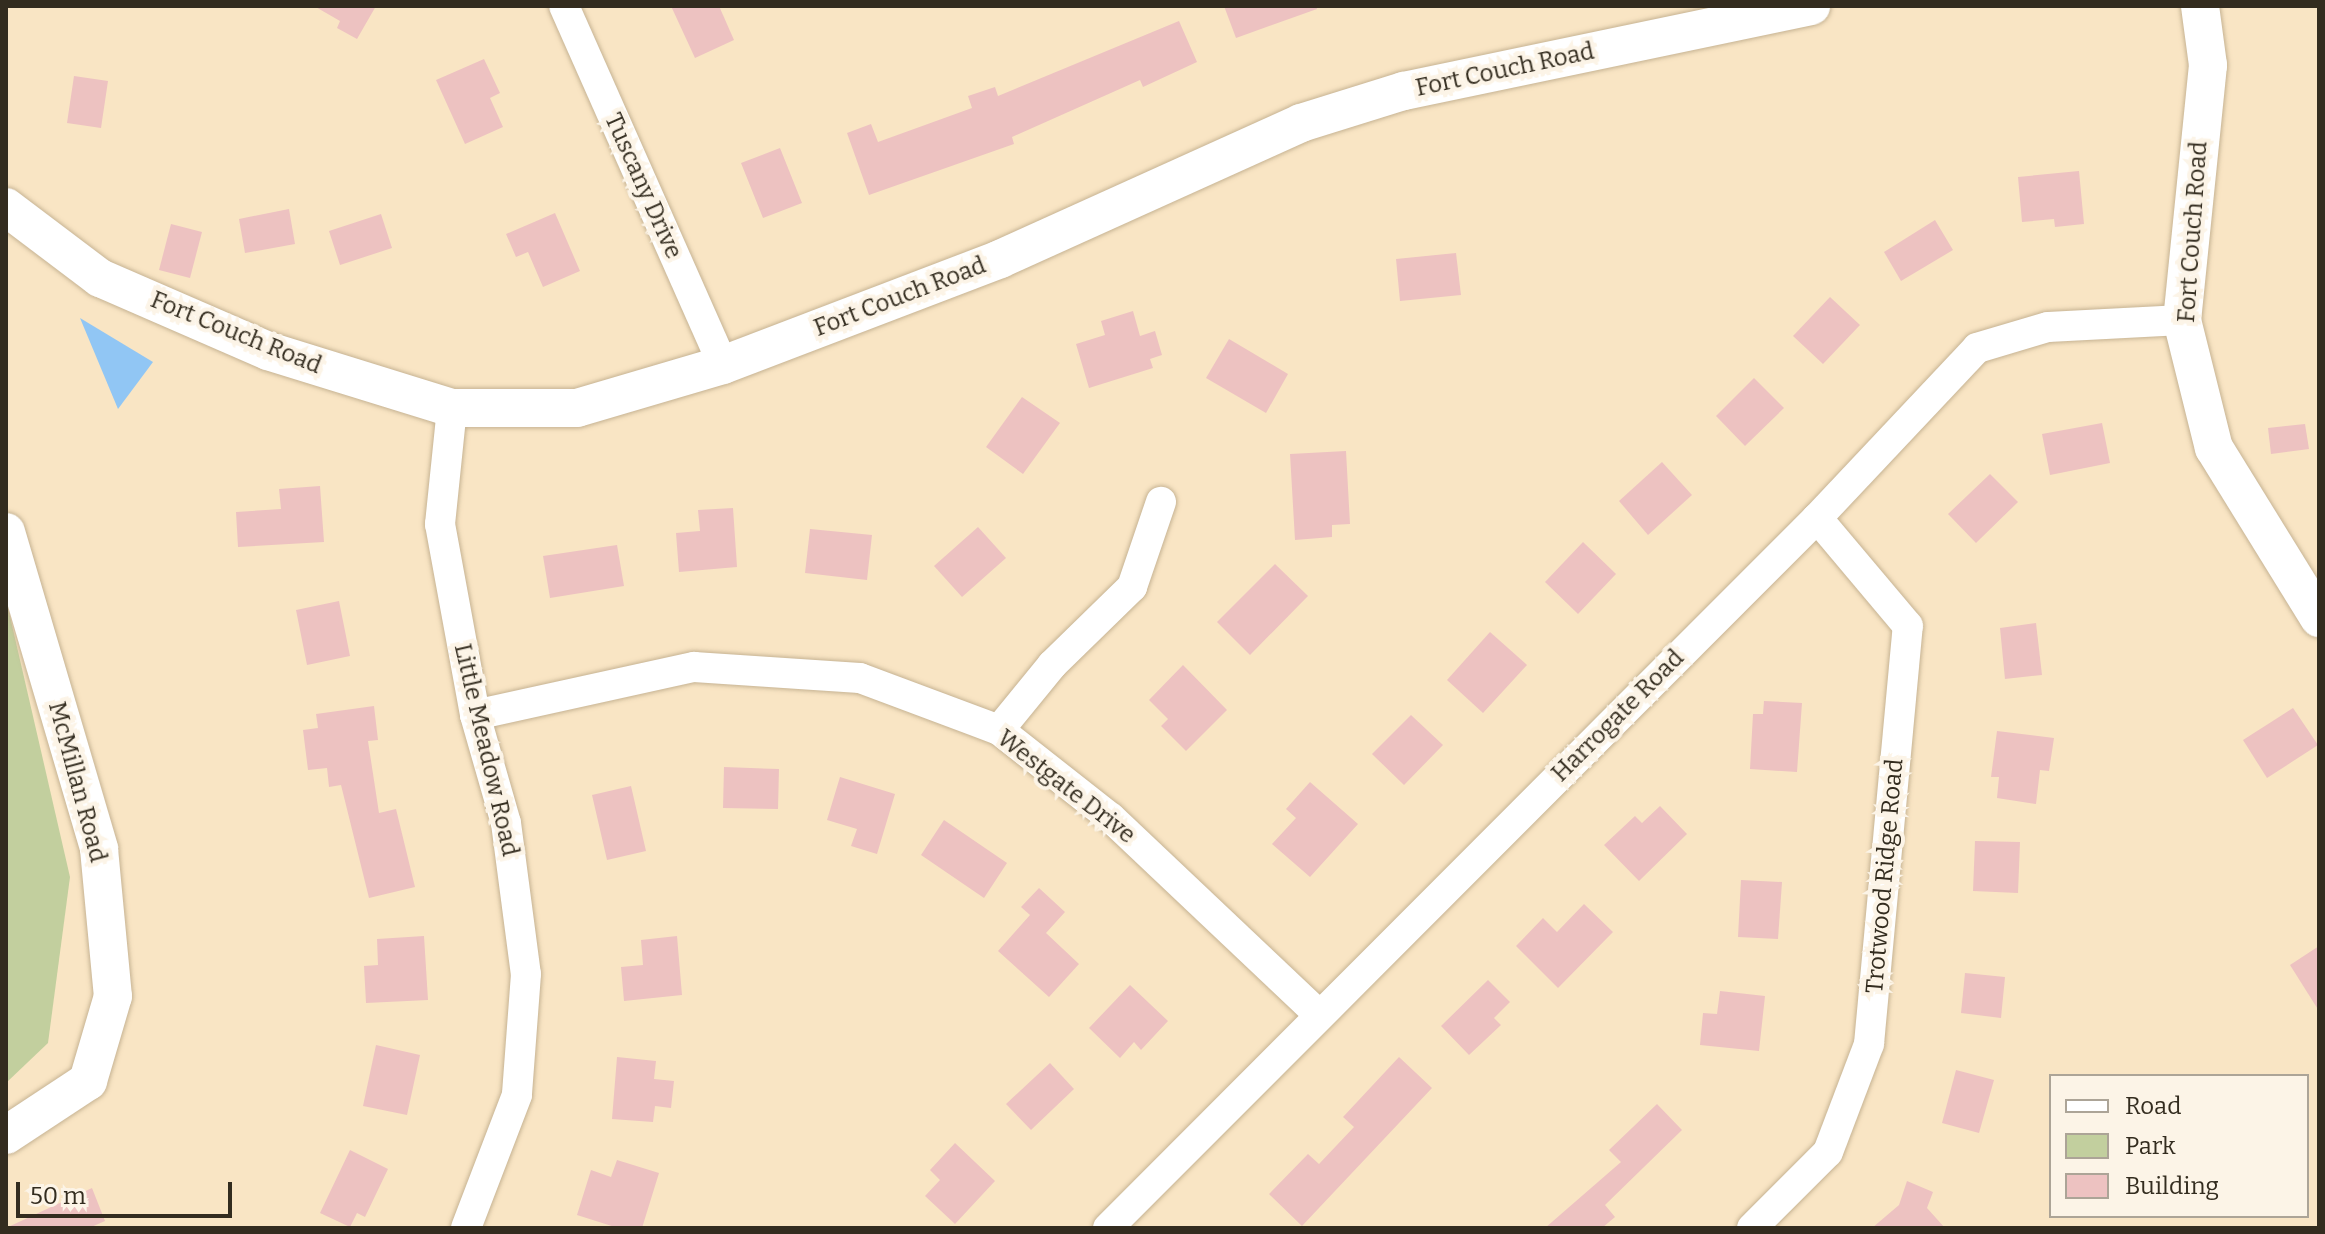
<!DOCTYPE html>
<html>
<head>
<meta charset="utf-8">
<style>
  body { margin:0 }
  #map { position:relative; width:2325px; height:1234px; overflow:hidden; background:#f9e5c4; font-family:Bitter,serif }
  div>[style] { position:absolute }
  .green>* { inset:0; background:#c2cf9e }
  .water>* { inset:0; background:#91c6f4 }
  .building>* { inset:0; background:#edc2c1 }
  .roads { filter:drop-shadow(0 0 2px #c6b393) drop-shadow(0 0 2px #c6b393) }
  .minor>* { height:30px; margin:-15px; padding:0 15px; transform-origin:15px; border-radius:15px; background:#fff }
  .tertiary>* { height:38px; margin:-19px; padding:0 19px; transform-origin:19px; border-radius:19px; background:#fff }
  span { translate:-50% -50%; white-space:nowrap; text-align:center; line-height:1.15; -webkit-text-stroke:8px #fcf4e7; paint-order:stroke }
  .street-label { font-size:24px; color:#332c1f }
  .frame { position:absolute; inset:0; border:8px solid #332c1f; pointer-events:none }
  .legend { position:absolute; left:2049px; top:1074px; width:260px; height:144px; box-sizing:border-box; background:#fcf4e7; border:2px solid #aca497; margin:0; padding:10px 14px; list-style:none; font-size:24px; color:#332c1f }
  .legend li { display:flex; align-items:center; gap:16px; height:40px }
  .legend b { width:40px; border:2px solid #aca497 }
  .scale { position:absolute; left:16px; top:1182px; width:216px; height:36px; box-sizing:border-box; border:4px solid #332c1f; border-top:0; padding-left:10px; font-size:24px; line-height:28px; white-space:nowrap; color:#332c1f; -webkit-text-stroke:6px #fcf4e7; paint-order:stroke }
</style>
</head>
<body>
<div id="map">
  <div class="green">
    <i style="clip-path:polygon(6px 599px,70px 877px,48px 1043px,6px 1083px)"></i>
  </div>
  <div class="water">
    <i style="clip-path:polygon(80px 318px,153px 362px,118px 409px)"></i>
  </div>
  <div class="building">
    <i style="clip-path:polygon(314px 6px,376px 6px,357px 39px,337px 28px,340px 21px)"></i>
    <i style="clip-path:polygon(671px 6px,719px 6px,734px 40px,695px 58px)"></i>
    <i style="clip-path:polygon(1224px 6px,1316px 6px,1317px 9px,1236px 38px)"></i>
    <i style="clip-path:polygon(1179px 21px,1197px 62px,1143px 87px,1140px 80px,1012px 137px,1014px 144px,869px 195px,847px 133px,871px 124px,878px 142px,972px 108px,968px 96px,995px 87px,998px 96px)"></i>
    <i style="clip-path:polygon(484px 59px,500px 93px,490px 98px,503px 127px,465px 144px,436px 80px)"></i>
    <i style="clip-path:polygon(74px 76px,108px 81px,101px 128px,67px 123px)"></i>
    <i style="clip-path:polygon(780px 148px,802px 203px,763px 218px,741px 163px)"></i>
    <i style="clip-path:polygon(2079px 171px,2084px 224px,2055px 227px,2054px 219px,2022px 222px,2018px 177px)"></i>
    <i style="clip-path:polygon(289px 209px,295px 244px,245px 253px,239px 219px)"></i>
    <i style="clip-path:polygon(555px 213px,580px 271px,543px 287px,528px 252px,516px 257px,506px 234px)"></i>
    <i style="clip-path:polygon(381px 214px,392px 248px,340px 265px,329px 231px)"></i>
    <i style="clip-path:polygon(1935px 220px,1953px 250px,1901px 281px,1884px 252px)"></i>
    <i style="clip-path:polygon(171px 224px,202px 232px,190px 278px,159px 270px)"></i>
    <i style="clip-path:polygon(1456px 253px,1461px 295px,1400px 301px,1396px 259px)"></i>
    <i style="clip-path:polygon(1830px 297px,1860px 325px,1823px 364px,1793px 336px)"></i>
    <i style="clip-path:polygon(1133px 311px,1140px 336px,1155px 331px,1162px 355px,1150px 359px,1153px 368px,1089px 388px,1076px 344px,1105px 335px,1101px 321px)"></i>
    <i style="clip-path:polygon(1229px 339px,1288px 374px,1266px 413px,1206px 378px)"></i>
    <i style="clip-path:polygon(1754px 378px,1784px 408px,1745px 446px,1716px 416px)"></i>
    <i style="clip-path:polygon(1022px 397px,1060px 423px,1023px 474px,986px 447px)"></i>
    <i style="clip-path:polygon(2102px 423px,2110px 463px,2050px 475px,2042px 434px)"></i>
    <i style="clip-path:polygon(2305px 424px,2309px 449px,2271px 454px,2268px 428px)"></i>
    <i style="clip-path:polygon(1346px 451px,1350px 524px,1332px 525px,1332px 537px,1295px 540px,1290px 454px)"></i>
    <i style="clip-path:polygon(1662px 462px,1692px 495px,1648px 535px,1619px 501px)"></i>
    <i style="clip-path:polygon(1990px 474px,2018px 502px,1976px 543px,1948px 514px)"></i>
    <i style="clip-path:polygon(320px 486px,324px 542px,238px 547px,236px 512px,281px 509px,279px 489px)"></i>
    <i style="clip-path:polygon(733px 508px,737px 567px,679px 572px,676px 533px,700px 531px,698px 510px)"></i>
    <i style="clip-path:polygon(978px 527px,1006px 558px,962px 597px,934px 566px)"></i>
    <i style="clip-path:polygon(810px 529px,872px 535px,867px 580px,805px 573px)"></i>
    <i style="clip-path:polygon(1583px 542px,1616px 574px,1578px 614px,1545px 582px)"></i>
    <i style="clip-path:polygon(617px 545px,624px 586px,550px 598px,543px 556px)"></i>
    <i style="clip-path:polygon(1275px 564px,1308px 596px,1250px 655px,1217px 622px)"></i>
    <i style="clip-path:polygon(339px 601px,350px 656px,307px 665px,296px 610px)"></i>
    <i style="clip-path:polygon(2036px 623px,2042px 675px,2005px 679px,2000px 628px)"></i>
    <i style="clip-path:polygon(1490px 632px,1527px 665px,1483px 713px,1447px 680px)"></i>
    <i style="clip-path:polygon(1183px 665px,1227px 710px,1186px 751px,1161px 726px,1168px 719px,1149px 700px)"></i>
    <i style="clip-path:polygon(1764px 701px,1802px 703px,1797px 772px,1750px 769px,1753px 714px,1763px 714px)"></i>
    <i style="clip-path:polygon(374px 706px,378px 740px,368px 741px,379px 813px,396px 809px,415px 887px,369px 898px,341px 785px,329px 787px,327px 768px,308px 770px,303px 730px,318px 728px,316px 714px)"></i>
    <i style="clip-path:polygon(2293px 708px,2318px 745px,2267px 778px,2243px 740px)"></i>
    <i style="clip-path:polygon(1411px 715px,1443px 745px,1404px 785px,1372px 754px)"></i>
    <i style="clip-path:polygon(1997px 731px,2054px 738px,2049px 771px,2040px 770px,2036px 804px,1997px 798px,1999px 777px,1991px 777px)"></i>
    <i style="clip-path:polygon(724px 767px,779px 769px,778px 809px,723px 808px)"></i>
    <i style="clip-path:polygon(840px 777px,895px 794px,877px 854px,851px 846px,857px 829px,827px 820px)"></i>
    <i style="clip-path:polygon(1310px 782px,1358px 824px,1310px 877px,1272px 844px,1296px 818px,1286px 809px)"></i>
    <i style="clip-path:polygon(631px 786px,646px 851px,607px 860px,592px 795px)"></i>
    <i style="clip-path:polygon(1660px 806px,1687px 834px,1639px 881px,1604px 845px,1635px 816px,1642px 823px)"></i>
    <i style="clip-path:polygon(944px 820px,1007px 863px,984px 898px,921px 855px)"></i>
    <i style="clip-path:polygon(1975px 841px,2020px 842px,2018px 893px,1973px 891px)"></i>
    <i style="clip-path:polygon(1741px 880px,1782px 882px,1778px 939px,1738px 937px)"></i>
    <i style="clip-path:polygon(1039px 888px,1065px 912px,1046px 933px,1079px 964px,1049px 997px,998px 951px,1030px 915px,1021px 907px)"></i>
    <i style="clip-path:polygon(1584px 904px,1613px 932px,1558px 988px,1516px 946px,1543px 918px,1557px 932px)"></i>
    <i style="clip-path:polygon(424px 936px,428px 1000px,366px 1003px,364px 966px,378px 965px,377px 939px)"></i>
    <i style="clip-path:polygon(677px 936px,682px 995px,624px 1001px,621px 967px,643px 965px,641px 940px)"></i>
    <i style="clip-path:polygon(2319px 946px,2319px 1011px,2290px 965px)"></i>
    <i style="clip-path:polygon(1965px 973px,2005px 977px,2001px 1018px,1961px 1013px)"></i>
    <i style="clip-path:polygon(1488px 980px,1510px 1002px,1494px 1018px,1501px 1025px,1469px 1055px,1441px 1026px)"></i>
    <i style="clip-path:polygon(1130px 985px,1168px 1021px,1141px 1050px,1134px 1042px,1120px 1058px,1089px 1028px)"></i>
    <i style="clip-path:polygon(1720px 991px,1765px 996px,1759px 1051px,1700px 1045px,1703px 1013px,1717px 1014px)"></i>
    <i style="clip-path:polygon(376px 1045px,420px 1055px,407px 1115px,363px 1106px)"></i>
    <i style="clip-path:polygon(617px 1057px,656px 1061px,654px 1079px,674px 1081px,671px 1108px,655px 1106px,653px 1122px,612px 1119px)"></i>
    <i style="clip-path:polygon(1399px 1057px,1432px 1088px,1302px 1226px,1269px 1194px,1308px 1154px,1319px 1164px,1354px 1127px,1343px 1117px)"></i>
    <i style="clip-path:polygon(1050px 1063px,1074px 1089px,1031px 1130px,1006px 1104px)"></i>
    <i style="clip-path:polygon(1956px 1070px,1994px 1080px,1979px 1133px,1942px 1123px)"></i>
    <i style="clip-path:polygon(1657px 1104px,1682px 1130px,1605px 1205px,1615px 1217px,1602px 1228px,1545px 1228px,1621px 1162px,1609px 1150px)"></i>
    <i style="clip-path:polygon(955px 1143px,995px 1181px,955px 1224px,925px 1196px,940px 1180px,930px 1170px)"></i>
    <i style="clip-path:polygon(350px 1150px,388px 1169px,365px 1217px,357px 1213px,350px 1227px,320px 1213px)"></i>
    <i style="clip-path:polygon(617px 1160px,659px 1173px,642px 1228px,618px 1228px,577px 1215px,591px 1170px,611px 1177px)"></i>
    <i style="clip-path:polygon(1907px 1181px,1933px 1192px,1927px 1208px,1945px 1228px,1872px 1228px,1899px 1205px)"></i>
    <i style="clip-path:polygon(92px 1188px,105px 1221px,89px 1228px,6px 1228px)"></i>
  </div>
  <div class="roads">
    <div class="minor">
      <i style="left:564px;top:6px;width:393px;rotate:66.1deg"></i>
      <i style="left:452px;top:408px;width:117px;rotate:95.9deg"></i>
      <i style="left:440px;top:524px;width:194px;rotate:79.6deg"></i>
      <i style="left:475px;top:715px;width:112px;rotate:74deg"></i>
      <i style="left:506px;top:823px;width:152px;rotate:82.5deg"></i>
      <i style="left:526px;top:974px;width:121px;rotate:94.3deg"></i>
      <i style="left:517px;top:1095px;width:142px;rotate:111deg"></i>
      <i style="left:475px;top:715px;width:224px;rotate:-12.4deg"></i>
      <i style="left:694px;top:667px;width:166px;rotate:3.8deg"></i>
      <i style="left:860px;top:678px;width:148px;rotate:20.5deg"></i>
      <i style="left:999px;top:730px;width:142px;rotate:38.2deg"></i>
      <i style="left:1111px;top:818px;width:285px;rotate:43.4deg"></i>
      <i style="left:999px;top:730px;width:84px;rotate:-50.8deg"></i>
      <i style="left:1052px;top:665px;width:112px;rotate:-44.3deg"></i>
      <i style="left:1132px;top:587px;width:90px;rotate:-71.2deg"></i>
      <i style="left:1108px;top:1228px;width:1003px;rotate:-45.04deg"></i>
      <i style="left:1817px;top:518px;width:233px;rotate:-46.7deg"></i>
      <i style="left:1977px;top:348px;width:74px;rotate:-16.5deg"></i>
      <i style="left:2048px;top:327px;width:134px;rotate:-3deg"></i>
      <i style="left:1752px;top:1228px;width:107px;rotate:-45deg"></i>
      <i style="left:1828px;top:1152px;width:116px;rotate:-69.2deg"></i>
      <i style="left:1869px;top:1044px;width:420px;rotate:-84.7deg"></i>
      <i style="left:1908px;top:626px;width:141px;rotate:-130.1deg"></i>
    </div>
    <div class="tertiary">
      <i style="left:2200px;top:6px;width:60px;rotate:82.3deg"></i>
      <i style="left:2208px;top:65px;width:256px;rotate:95.8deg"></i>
      <i style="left:2182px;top:320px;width:132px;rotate:76deg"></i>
      <i style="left:2214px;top:448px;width:200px;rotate:58.3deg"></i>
      <i style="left:6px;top:207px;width:118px;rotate:37.1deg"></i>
      <i style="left:100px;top:278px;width:183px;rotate:23.5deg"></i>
      <i style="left:268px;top:351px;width:193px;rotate:17.2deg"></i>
      <i style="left:452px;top:408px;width:125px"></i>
      <i style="left:577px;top:408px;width:152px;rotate:-16.4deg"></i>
      <i style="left:723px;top:365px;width:297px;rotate:-20.9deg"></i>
      <i style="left:1000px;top:259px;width:330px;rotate:-24.3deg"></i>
      <i style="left:1301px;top:123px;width:108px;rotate:-17.3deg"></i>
      <i style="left:1404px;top:91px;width:416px;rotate:-11.8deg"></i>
      <i style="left:6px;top:532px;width:330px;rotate:73.6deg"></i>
      <i style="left:99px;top:849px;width:148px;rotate:84.6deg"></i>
      <i style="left:113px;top:996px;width:89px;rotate:106.4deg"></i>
      <i style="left:88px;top:1081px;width:98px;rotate:146.6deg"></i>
    </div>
  </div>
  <div class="street-label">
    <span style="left:1505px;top:70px;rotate:-12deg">Fort Couch Road</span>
    <span style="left:643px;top:186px;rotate:66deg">Tuscany Drive</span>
    <span style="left:2193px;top:232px;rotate:-86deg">Fort Couch Road</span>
    <span style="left:900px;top:297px;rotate:-21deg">Fort Couch Road</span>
    <span style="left:236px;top:333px;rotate:22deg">Fort Couch Road</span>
    <span style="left:1618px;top:716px;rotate:-45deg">Harrogate Road</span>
    <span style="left:486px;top:750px;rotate:77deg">Little Meadow Road</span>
    <span style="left:77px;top:782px;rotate:75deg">McMillan Road</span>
    <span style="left:1066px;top:787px;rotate:38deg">Westgate Drive</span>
    <span style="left:1885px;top:876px;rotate:-85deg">Trotwood Ridge Road</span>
  </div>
  <div class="frame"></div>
  <ul class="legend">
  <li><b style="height:10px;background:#fff"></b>Road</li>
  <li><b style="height:22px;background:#c2cf9e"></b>Park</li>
  <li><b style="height:22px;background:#edc2c1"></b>Building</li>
  </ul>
  <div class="scale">50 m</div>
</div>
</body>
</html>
